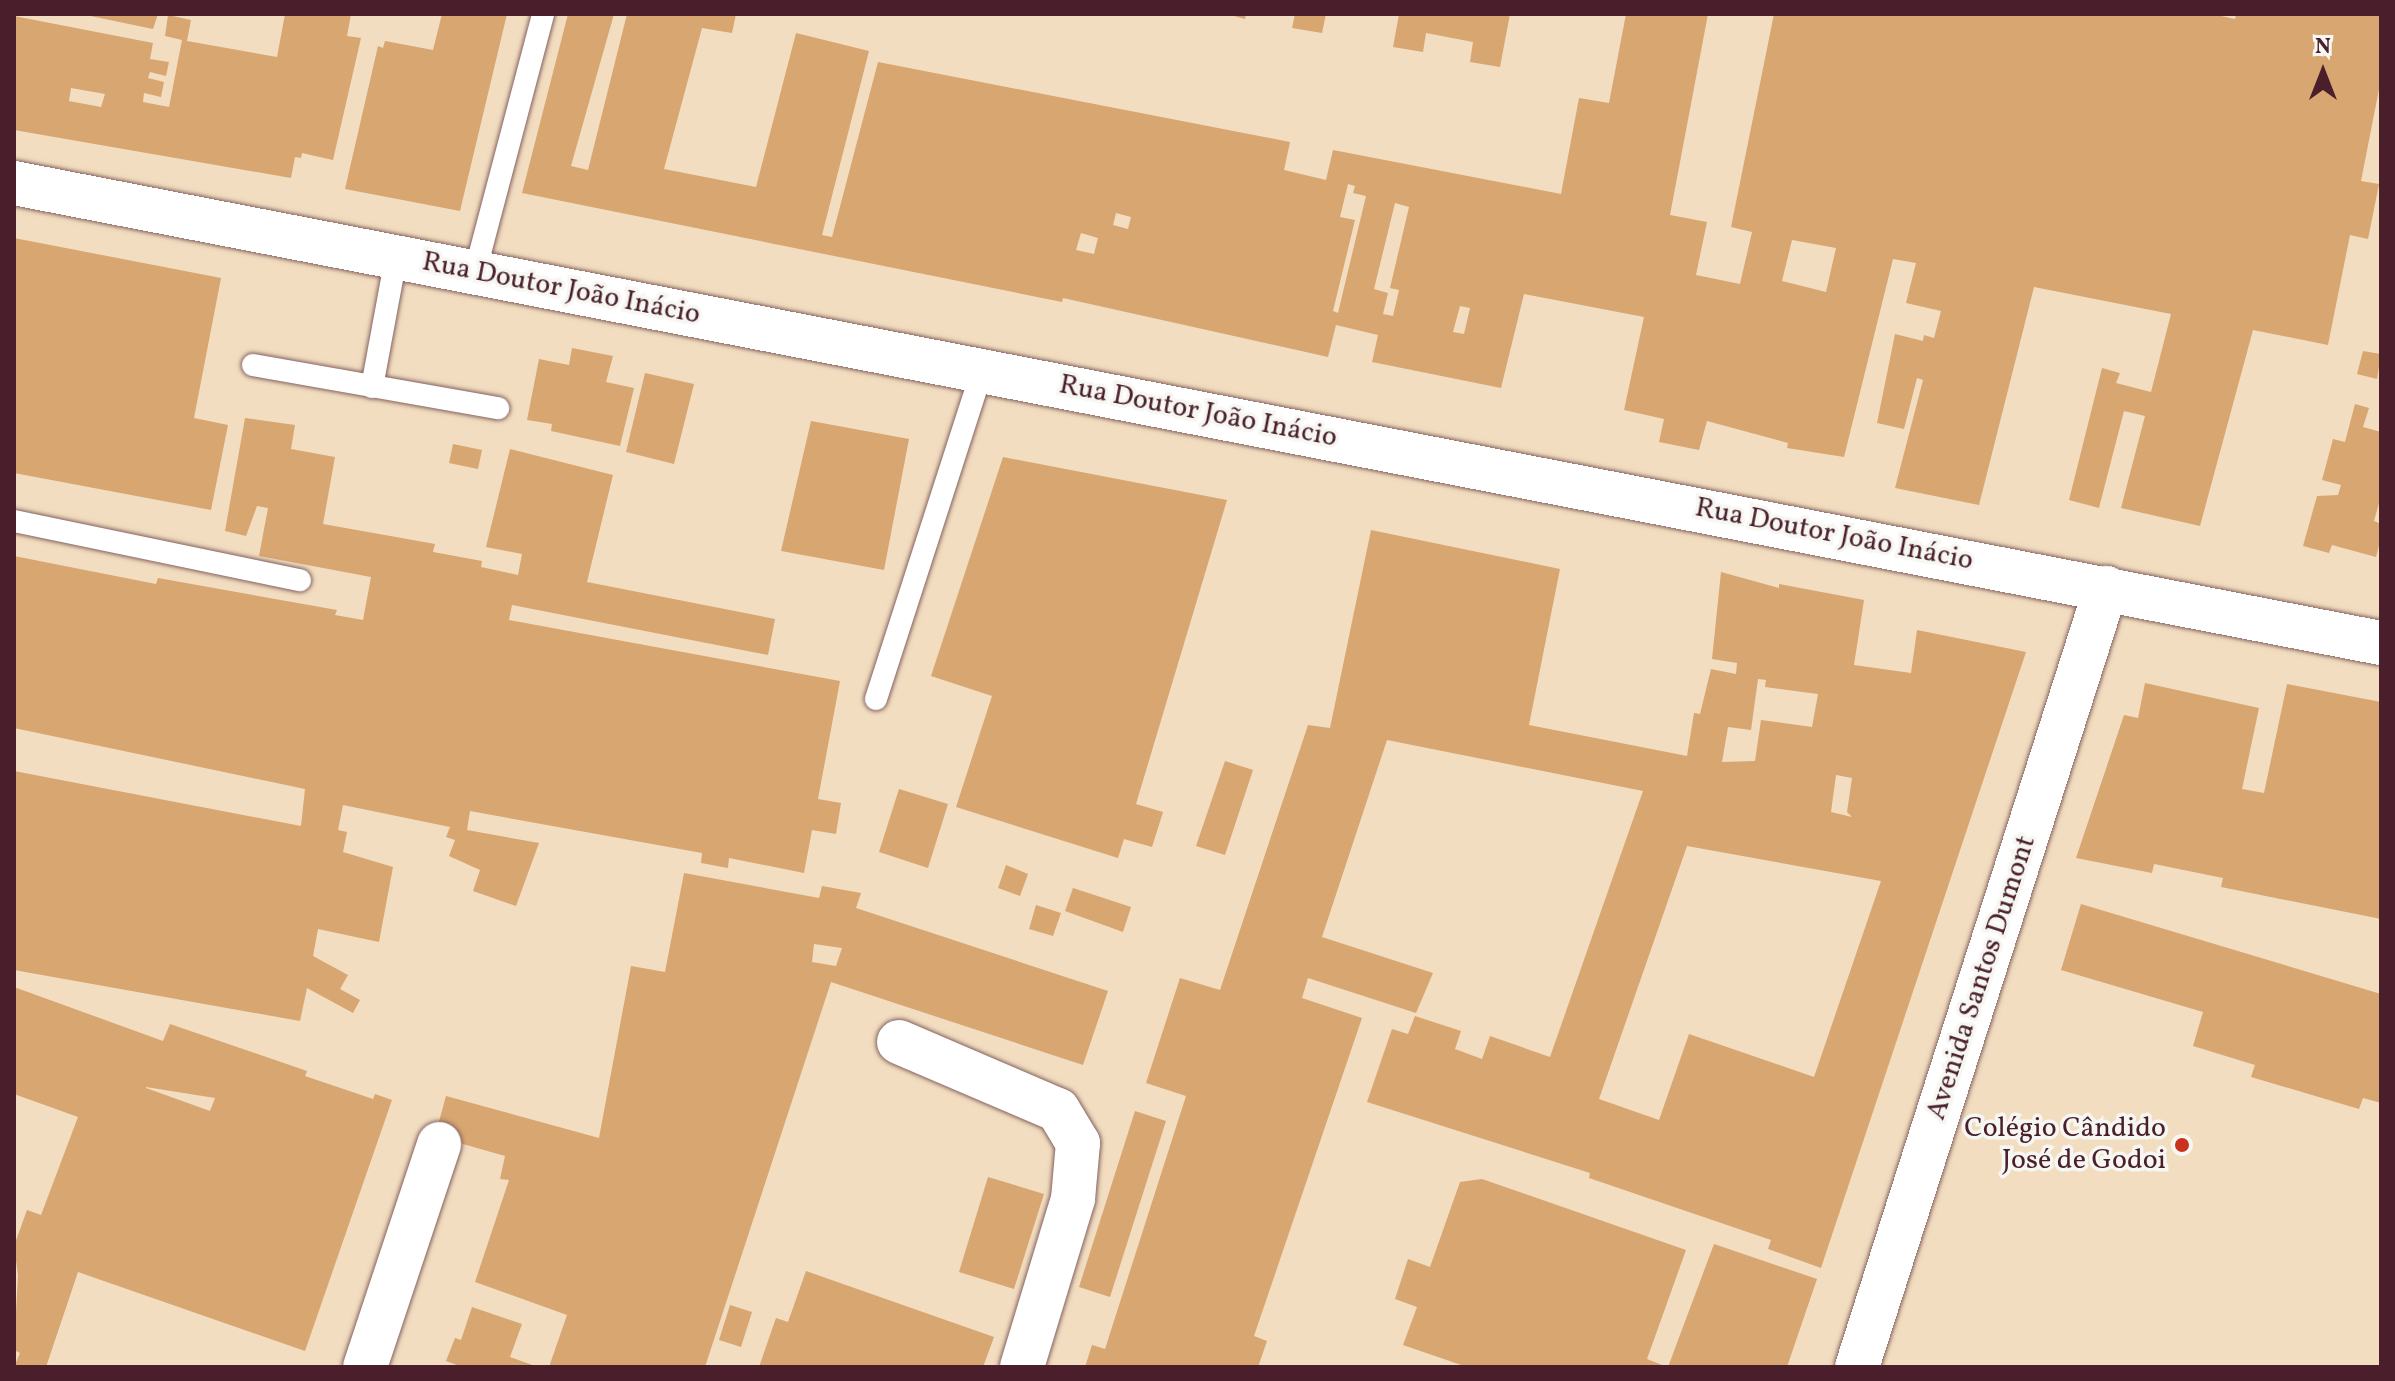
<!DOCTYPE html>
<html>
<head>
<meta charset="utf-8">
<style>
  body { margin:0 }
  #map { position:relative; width:2395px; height:1381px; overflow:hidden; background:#f2ddc0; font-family:Vollkorn,serif }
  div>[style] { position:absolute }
  .building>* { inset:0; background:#d7a671 }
  .roads { filter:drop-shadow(0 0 2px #85625f) drop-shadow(0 0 2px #85625f) }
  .service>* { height:22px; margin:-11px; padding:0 11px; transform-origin:11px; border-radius:11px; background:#fff }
  .minor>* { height:44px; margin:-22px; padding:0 22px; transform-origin:22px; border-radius:22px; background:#fff }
  .dots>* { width:22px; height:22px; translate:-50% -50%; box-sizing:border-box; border:4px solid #f6f6f2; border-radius:50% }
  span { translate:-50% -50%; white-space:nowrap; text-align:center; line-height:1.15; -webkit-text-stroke:7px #f6f6f2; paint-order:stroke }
  .street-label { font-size:28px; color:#4a1f2b }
  .poi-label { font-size:28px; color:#4a1f2b }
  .right { translate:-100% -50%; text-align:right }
  .frame { position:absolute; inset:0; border:16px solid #4a1f2b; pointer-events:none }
  .north { position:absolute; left:2283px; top:32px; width:80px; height:80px; -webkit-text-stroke:6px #f6f6f2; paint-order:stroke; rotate:0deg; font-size:22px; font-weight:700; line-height:32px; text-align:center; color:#4a1f2b }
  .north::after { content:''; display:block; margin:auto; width:28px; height:36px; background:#4a1f2b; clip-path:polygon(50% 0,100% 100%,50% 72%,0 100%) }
</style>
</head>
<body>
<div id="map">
  <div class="building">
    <i style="clip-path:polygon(81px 14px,158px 14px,153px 29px)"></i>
    <i style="clip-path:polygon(evenodd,285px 14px,351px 14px,347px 36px,361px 38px,333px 160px,302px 153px,301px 158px,295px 157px,291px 178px,14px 130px,14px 16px,153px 43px,150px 59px,169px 62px,166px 76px,150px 72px,148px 78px,164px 82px,161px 97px,144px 93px,143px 102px,169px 107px,182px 40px,165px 36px,168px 15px,191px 20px,187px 41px,277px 57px,285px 14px,71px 88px,105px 94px,101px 107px,69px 101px,71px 88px)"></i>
    <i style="clip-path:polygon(442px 14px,507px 14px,460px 211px,345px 189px,378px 46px,383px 48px,385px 41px,433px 50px)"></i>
    <i style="clip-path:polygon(evenodd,568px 14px,614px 14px,571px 166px,588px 170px,627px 14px,736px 14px,732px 33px,702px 28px,664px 169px,756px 187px,796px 33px,869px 51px,822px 235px,832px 237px,878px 62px,1290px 142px,1284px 170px,1326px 180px,1333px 150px,1561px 194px,1579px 98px,1609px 103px,1626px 14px,1708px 14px,1670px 215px,1707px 222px,1696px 275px,1740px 284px,1752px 232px,1731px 227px,1774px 14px,2212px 14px,2235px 19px,2236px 14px,2381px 14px,2381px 79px,2361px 181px,2379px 184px,2368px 239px,2350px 235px,2328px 345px,2253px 330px,2200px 526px,2121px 508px,2145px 416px,2124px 411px,2099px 508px,2069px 500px,2102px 368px,2120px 373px,2116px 383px,2151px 392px,2171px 314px,2034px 287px,1979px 505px,1895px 488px,1923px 380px,1917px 378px,1904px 429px,1877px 423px,1895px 334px,1923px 341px,1924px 335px,1934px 338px,1941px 311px,1906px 303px,1916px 263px,1893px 259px,1844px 457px,1787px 448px,1788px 443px,1707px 421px,1699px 450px,1659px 442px,1664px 419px,1624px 410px,1644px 317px,1524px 294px,1501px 388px,1372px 362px,1378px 335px,1336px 325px,1328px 357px,1063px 298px,1062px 302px,522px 193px,568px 14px,1348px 184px,1355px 186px,1353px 193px,1366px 196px,1338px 313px,1333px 311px,1355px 220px,1340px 217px,1348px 184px,568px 14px,1395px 203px,1409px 207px,1390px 288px,1399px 290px,1393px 316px,1383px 314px,1388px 293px,1374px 289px,1395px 203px,568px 14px,1116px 213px,1131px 217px,1128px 229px,1113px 225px,1116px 213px,568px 14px,1081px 233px,1098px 238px,1094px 254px,1076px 250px,1081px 233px,568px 14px,1792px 240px,1836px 248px,1826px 292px,1782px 281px,1792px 240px,568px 14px,1460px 306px,1470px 308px,1464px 334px,1453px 332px,1460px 306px)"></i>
    <i style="clip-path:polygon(1227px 14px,1246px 14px,1245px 19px)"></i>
    <i style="clip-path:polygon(1295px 14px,1326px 14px,1322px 33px,1292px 28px)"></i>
    <i style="clip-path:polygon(1399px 14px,1510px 14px,1500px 67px,1470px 62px,1473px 42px,1426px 33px,1423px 52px,1393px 47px)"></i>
    <i style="clip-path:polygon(14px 238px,221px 278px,194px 418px,228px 425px,211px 510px,14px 473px)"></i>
    <i style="clip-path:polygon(572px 348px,613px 356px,606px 382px,634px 388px,620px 446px,551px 431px,552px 424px,527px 420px,539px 359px,569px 365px)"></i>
    <i style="clip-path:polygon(2363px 351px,2381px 354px,2377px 379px,2357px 374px)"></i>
    <i style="clip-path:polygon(645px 373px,694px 384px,674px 464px,626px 452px)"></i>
    <i style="clip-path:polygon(2355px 404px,2369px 408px,2363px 427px,2381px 432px,2381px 496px,2374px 521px,2381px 524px,2381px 538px,2376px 557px,2332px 545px,2329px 553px,2303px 546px,2317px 496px,2338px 495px,2341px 485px,2322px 480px,2333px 439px,2345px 442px)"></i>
    <i style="clip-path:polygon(245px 418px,295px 425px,291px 449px,335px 457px,323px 524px,435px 544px,433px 552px,482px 561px,481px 567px,518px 575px,522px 554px,486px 547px,510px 449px,613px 475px,587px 582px,775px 619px,768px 655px,512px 605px,509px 620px,840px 681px,818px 799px,841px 803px,836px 834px,812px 830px,804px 873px,729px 858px,728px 868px,701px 863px,702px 853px,470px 811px,467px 830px,539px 843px,516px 906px,473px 891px,480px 870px,449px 856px,455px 840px,446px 837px,450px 827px,343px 805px,338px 830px,347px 832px,343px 852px,393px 867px,379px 942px,318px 929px,313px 956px,348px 975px,340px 989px,360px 1000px,353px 1013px,307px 988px,300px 1021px,14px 970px,14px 771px,301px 826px,305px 789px,14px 728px,14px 556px,156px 584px,158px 578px,337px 610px,335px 615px,363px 620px,371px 577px,259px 556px,268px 508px,257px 506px,246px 536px,225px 531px)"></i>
    <i style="clip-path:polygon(811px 421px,909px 439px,884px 570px,781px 551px)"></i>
    <i style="clip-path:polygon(453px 444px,482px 450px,478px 469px,449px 463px)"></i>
    <i style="clip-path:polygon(1003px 457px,1227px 500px,1136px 804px,1163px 812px,1152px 847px,1124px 839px,1118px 858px,956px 807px,992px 696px,931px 676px)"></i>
    <i style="clip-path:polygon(evenodd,1371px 530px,1560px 569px,1529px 725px,1687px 756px,1694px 713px,1700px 714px,1711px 669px,1736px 674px,1737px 663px,1712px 659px,1721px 572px,1779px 588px,1779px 584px,1864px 600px,1854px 665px,1911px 673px,1917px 630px,2026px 652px,1821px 1268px,1768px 1249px,1771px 1240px,1589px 1178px,1590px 1173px,1367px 1102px,1392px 1029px,1408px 1034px,1415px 1016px,1461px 1031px,1455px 1049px,1482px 1059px,1490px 1036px,1550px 1057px,1643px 791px,1387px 740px,1322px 937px,1433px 973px,1416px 1013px,1308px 978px,1302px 998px,1362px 1018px,1254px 1336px,1267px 1341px,1258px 1367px,1085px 1367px,1092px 1345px,1105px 1349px,1186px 1096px,1146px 1083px,1180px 978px,1220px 990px,1308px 725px,1330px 728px,1371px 530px,1758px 679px,1766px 680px,1765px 687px,1818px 694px,1812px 727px,1761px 720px,1755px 761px,1722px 762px,1728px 727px,1751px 730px,1758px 679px,1371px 530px,1836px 775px,1852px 778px,1847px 812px,1852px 817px,1831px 812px,1836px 775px,1371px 530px,1687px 846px,1881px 881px,1814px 1077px,1689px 1034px,1659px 1120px,1599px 1099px,1687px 846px)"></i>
    <i style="clip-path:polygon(2145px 683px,2259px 708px,2242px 789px,2264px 793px,2287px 684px,2381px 702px,2381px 919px,2221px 887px,2223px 878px,2154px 864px,2152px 873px,2076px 858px,2124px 715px,2138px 718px)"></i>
    <i style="clip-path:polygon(1225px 761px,1253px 770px,1225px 855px,1196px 846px)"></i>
    <i style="clip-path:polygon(899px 789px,948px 804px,928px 868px,879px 852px)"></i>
    <i style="clip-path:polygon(1006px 865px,1028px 874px,1020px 896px,998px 888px)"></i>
    <i style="clip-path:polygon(evenodd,684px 873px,819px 898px,822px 886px,861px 893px,856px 908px,1108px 991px,1083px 1065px,831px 982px,705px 1367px,549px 1367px,567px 1315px,475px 1282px,509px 1180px,500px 1179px,505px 1156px,435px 1136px,446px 1096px,599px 1138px,631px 966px,665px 972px,684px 873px,814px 944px,842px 948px,836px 966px,812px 962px,814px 944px)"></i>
    <i style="clip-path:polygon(1073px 888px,1131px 907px,1123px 932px,1065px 911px)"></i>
    <i style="clip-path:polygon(2081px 904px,2381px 994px,2381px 1103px,2363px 1098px,2359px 1109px,2251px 1077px,2255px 1065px,2193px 1046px,2203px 1012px,2061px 970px)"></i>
    <i style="clip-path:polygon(1036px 905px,1061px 913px,1053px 936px,1029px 929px)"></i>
    <i style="clip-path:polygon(evenodd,14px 987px,163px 1041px,170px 1024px,307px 1071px,305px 1076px,373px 1099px,375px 1094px,392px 1100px,305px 1351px,78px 1272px,46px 1367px,14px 1367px,20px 1353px,14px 1350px,18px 1275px,14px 1246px,27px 1210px,41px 1215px,78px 1117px,14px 1094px,14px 987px,146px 1088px,146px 1087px,215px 1098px,210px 1111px,146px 1088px)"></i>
    <i style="clip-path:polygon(1135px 1111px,1166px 1121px,1110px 1297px,1079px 1287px)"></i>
    <i style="clip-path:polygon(988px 1177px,1044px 1194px,1014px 1289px,959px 1272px)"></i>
    <i style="clip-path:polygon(1482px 1179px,1686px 1250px,1647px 1359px,1667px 1367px,1467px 1367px,1403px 1345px,1417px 1307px,1395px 1299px,1408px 1259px,1430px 1267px,1460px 1182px)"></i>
    <i style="clip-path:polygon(1714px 1244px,1817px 1279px,1787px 1367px,1668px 1367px)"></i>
    <i style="clip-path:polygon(806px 1271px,994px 1337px,983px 1367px,759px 1367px,776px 1318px,788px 1322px)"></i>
    <i style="clip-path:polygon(730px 1305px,752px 1312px,741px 1347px,719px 1340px)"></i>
    <i style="clip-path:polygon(472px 1307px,522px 1324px,510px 1357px,538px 1367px,462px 1367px,446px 1361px,455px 1338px,461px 1340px)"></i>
  </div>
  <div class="roads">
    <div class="service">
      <i style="left:475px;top:272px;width:267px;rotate:-75.2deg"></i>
      <i style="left:253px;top:365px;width:249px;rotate:10deg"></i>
      <i style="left:372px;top:387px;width:131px;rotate:-79.5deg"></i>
      <i style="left:14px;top:521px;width:292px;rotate:11.7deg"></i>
      <i style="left:876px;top:699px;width:346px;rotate:-72.1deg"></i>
    </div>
    <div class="minor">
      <i style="left:14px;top:183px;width:2411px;rotate:11deg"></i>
      <i style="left:899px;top:1042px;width:173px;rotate:23.2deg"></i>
      <i style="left:1058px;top:1110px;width:39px;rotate:59deg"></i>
      <i style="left:1078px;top:1143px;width:56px;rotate:95.1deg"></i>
      <i style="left:1073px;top:1199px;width:176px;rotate:106.9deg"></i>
      <i style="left:365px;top:1367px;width:235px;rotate:-71.6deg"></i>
      <i style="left:1857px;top:1367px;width:818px;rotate:-72.27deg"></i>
    </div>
  </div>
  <div class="dots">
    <i style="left:2182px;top:1145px;background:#c8321e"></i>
  </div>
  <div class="street-label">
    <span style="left:561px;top:289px;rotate:11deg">Rua Doutor João Inácio</span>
    <span style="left:1198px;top:412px;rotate:11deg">Rua Doutor João Inácio</span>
    <span style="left:1834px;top:535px;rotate:11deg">Rua Doutor João Inácio</span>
    <span style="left:1982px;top:978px;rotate:-72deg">Avenida Santos Dumont</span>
  </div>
  <div class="poi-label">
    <span class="right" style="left:2166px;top:1145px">Colégio Cândido<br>José de Godoi</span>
  </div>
  <div class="frame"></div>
  <div class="north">N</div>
</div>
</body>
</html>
